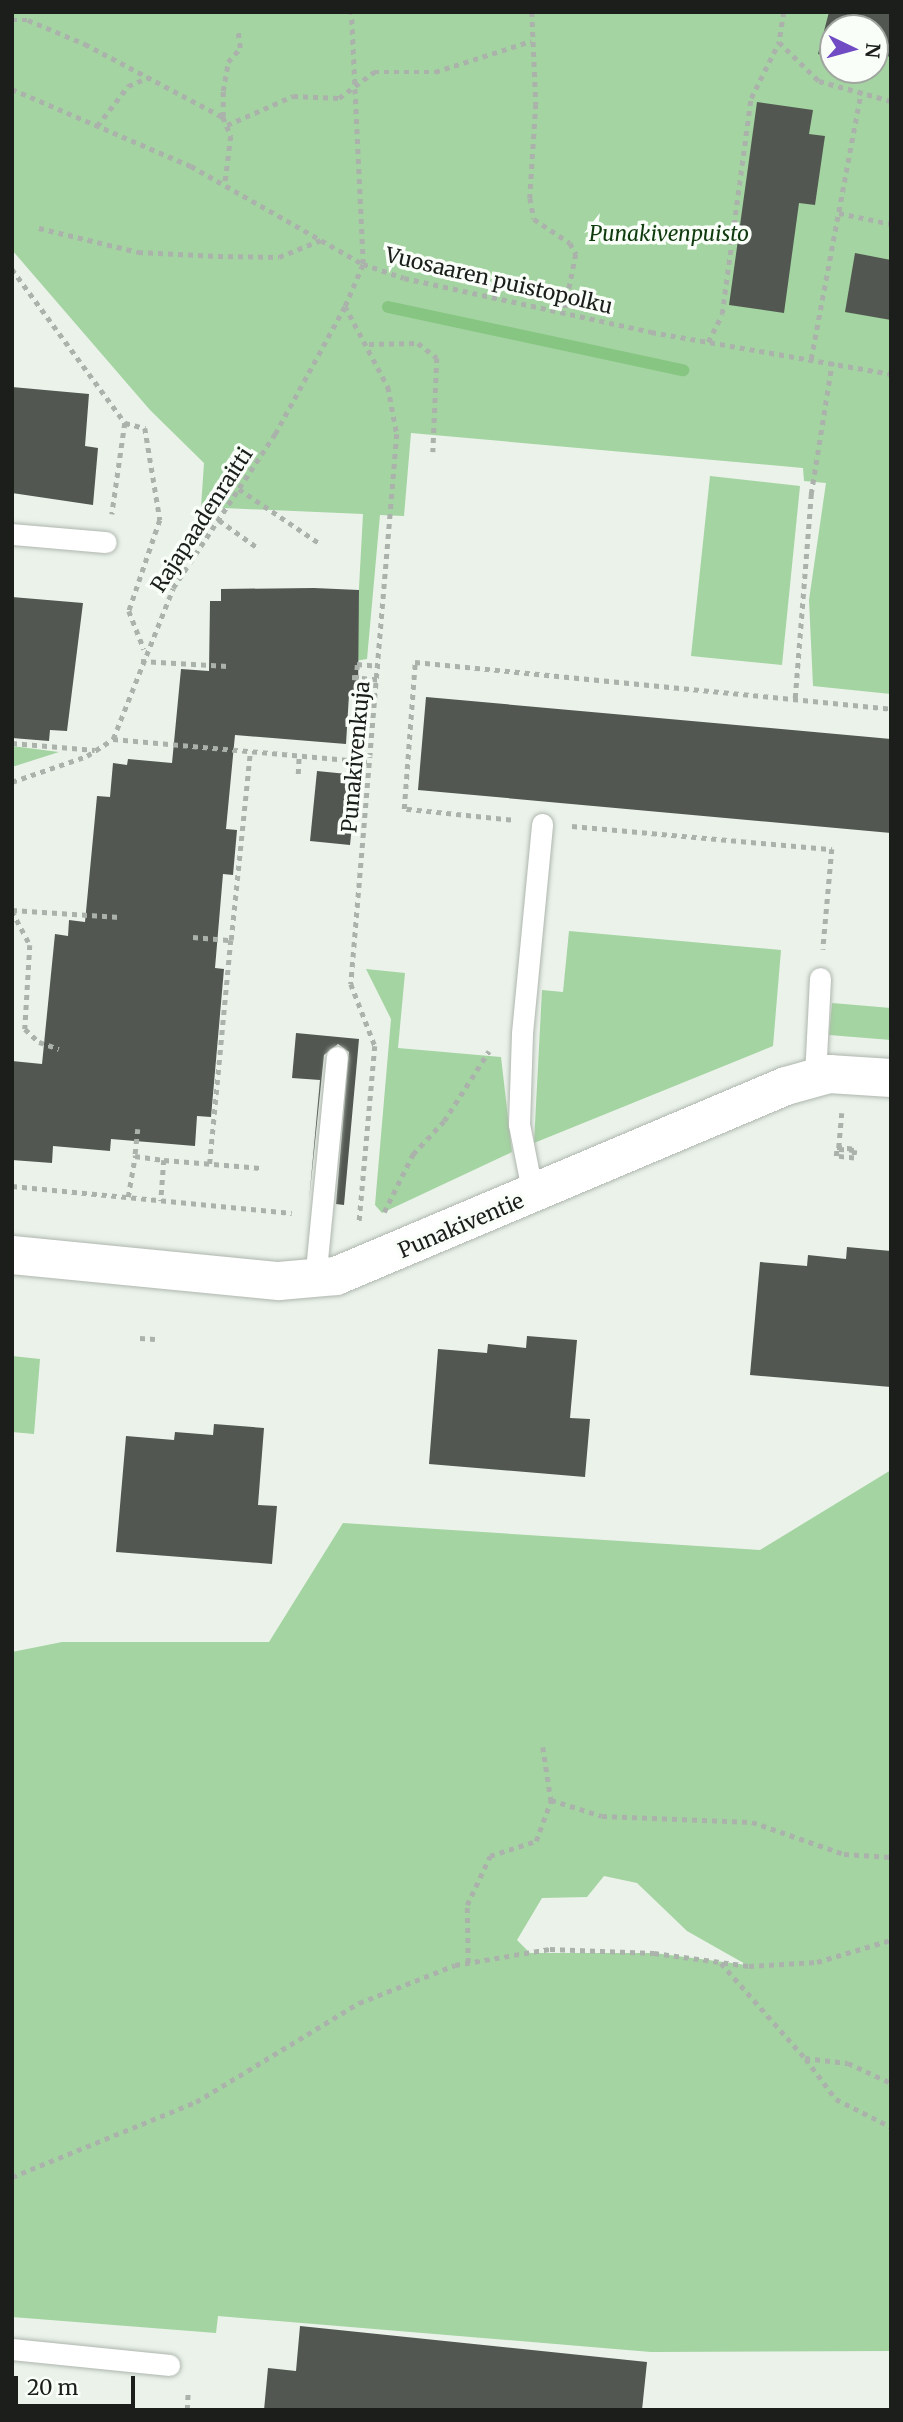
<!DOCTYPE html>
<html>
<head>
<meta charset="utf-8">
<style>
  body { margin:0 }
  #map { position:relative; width:903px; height:2422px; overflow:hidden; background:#eaf2ea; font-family:Merriweather,serif }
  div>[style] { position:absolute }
  .green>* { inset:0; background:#a4d4a1 }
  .stream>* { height:12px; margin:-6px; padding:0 6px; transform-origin:6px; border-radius:6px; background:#86c682 }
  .building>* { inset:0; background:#525851 }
  .path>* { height:4.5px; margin-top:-2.25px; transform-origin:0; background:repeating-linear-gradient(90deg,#abb2ab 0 5px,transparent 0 10px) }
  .roads { filter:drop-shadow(0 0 2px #aeb6ae) drop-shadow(0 0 2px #aeb6ae) }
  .service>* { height:21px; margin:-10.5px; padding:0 10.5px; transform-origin:10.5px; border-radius:10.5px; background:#fff }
  .minor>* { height:38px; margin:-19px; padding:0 19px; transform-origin:19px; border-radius:19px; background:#fff }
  span { translate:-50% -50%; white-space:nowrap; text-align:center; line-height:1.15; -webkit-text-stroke:7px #f9fff8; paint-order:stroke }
  .park-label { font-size:21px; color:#0f3b0e; font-style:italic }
  .street-label { font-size:21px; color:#1b1e1b }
  .frame { position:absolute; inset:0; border:14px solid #1b1e1b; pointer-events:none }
  .north { position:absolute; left:819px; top:14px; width:70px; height:70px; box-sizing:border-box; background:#f9fff8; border:2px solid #a0a5a0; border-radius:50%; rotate:95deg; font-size:19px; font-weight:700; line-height:28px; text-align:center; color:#1b1e1b }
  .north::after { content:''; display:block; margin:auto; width:24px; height:32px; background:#704bc4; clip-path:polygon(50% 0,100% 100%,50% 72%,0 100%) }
  .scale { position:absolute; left:14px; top:2376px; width:121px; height:32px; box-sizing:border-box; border:4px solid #1b1e1b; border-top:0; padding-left:9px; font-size:21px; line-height:24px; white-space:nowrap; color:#1b1e1b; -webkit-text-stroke:5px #f9fff8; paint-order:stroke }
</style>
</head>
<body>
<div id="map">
  <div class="green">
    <i style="clip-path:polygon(evenodd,12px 12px,891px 12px,891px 694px,813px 686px,809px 600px,826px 483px,804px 481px,803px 468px,411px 433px,404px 516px,380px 515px,367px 659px,355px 661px,363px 514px,201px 507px,204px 463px,150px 410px,12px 250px,12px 12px,833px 28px,875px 28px,875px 70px,833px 70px,833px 28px)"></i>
    <i style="clip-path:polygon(710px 476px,800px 486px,782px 665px,691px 656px)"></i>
    <i style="clip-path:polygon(12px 746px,59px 752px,12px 767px)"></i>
    <i style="clip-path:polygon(569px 931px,781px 950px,773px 1046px,534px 1143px,542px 990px,563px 992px)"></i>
    <i style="clip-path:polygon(366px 969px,405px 973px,398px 1048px,501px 1057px,512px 1152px,382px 1213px,375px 1205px,391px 1019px)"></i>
    <i style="clip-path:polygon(832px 1003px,891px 1008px,891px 1040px,829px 1035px)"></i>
    <i style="clip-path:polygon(12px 1356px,40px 1359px,34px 1434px,12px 1432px)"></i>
    <i style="clip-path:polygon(evenodd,891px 1470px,891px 2351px,651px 2352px,218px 2316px,216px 2333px,12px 2317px,12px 1652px,62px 1642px,269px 1642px,343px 1523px,760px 1550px,891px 1470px,604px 1876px,637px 1883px,687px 1931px,747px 1965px,654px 1953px,530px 1953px,517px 1940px,542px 1898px,587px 1897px,604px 1876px)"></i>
  </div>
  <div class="stream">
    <i style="left:388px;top:307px;width:302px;rotate:12.1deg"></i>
  </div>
  <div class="building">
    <i style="clip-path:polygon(829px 12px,891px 12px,891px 57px,882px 55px,875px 70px,875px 28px,833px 28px,833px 58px,818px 54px)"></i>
    <i style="clip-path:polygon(757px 102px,813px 110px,809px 134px,825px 136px,815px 205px,799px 203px,784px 313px,729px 305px)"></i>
    <i style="clip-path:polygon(855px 253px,891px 260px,891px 320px,845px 312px)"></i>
    <i style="clip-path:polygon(12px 387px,89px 394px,85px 446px,98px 448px,93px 505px,12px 493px)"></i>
    <i style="clip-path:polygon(314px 588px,359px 590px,358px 696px,349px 695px,346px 744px,235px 735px,226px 829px,237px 830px,233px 875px,223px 874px,215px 968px,224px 969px,211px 1117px,197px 1116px,195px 1146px,111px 1139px,110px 1151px,53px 1146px,52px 1163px,12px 1160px,12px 1061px,42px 1064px,55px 934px,68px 936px,69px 920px,85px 922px,97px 796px,110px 797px,113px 763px,127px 765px,128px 759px,172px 763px,181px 669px,209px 671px,210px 601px,221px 601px,221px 589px)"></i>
    <i style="clip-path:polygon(12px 597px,83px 603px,67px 731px,50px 730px,49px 741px,12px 738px)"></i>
    <i style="clip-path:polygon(426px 697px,891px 739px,891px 833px,418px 790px)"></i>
    <i style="clip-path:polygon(317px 771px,357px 775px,350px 845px,310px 841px)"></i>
    <i style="clip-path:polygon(296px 1033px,359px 1039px,344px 1205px,336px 1204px,349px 1052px,338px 1044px,324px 1055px,309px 1201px,320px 1080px,292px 1078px)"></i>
    <i style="clip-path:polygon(847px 1247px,891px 1251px,891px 1387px,750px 1375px,760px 1262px,807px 1266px,808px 1255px,846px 1259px)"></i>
    <i style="clip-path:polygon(527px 1336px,577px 1340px,570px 1418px,590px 1419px,585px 1477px,429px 1464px,438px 1349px,487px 1353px,488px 1344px,526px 1348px)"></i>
    <i style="clip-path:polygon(214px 1424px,264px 1428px,258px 1505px,277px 1506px,272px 1564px,116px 1552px,126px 1436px,174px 1440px,175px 1432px,213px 1435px)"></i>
    <i style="clip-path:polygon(300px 2326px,647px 2362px,642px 2410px,264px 2410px,268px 2368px,296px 2371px)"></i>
  </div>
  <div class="path">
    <i style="left:532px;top:12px;width:92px;rotate:87.5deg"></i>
    <i style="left:536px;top:104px;width:94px;rotate:93.7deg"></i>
    <i style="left:530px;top:198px;width:21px;rotate:79deg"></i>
    <i style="left:534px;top:219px;width:43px;rotate:33.7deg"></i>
    <i style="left:570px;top:243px;width:13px;rotate:61deg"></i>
    <i style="left:576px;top:254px;width:61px;rotate:101.3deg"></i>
    <i style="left:784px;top:12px;width:30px;rotate:99deg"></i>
    <i style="left:779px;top:42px;width:56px;rotate:44.3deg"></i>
    <i style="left:819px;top:81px;width:75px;rotate:15.5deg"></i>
    <i style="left:12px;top:20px;width:16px"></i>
    <i style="left:28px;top:20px;width:62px;rotate:22.8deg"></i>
    <i style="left:85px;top:44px;width:156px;rotate:27.9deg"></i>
    <i style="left:223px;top:117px;width:21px;rotate:67deg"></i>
    <i style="left:231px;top:136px;width:48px;rotate:97.1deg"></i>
    <i style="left:12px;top:89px;width:195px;rotate:23.3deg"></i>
    <i style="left:191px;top:166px;width:198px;rotate:29.7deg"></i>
    <i style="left:363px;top:264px;width:43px;rotate:18.9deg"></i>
    <i style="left:404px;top:278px;width:253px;rotate:12.3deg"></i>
    <i style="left:651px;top:332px;width:244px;rotate:9.9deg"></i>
    <i style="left:223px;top:117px;width:26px;rotate:-90deg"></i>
    <i style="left:223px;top:91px;width:29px;rotate:-80deg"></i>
    <i style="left:228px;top:62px;width:18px;rotate:-49deg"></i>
    <i style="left:240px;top:48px;width:17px;rotate:-97deg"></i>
    <i style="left:227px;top:125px;width:72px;rotate:-23.7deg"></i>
    <i style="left:293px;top:96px;width:46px;rotate:2.5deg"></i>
    <i style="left:339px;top:98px;width:44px;rotate:-36.6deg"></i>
    <i style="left:374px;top:72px;width:61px"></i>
    <i style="left:435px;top:72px;width:101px;rotate:-17.9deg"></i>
    <i style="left:97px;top:126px;width:51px;rotate:-52.2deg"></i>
    <i style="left:128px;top:86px;width:21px;rotate:-23deg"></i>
    <i style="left:839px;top:213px;width:53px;rotate:11.9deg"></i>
    <i style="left:39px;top:228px;width:102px;rotate:13.6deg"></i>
    <i style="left:138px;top:252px;width:80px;rotate:2.9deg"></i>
    <i style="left:218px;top:256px;width:61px;rotate:0.9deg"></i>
    <i style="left:279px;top:257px;width:45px;rotate:-22deg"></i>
    <i style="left:12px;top:269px;width:191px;rotate:53.7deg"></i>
    <i style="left:125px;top:423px;width:92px;rotate:98.1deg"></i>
    <i style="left:345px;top:306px;width:92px;rotate:62deg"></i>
    <i style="left:388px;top:387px;width:48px;rotate:79.2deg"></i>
    <i style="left:397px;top:434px;width:552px;rotate:94.78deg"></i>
    <i style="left:351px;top:984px;width:66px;rotate:68.8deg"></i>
    <i style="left:375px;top:1046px;width:179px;rotate:95.1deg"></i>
    <i style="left:708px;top:342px;width:31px;rotate:-63deg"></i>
    <i style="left:722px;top:314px;width:218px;rotate:-82.4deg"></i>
    <i style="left:751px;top:98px;width:63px;rotate:-63.4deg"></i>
    <i style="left:369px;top:344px;width:49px;rotate:-1.2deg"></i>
    <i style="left:418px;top:343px;width:24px;rotate:38deg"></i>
    <i style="left:437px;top:358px;width:94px;rotate:92.4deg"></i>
    <i style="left:811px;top:359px;width:271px;rotate:-79.4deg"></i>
    <i style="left:125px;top:423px;width:21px;rotate:14deg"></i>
    <i style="left:145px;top:428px;width:93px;rotate:80.7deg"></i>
    <i style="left:160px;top:520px;width:96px;rotate:108.8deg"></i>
    <i style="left:129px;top:611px;width:41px;rotate:68.5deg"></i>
    <i style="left:239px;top:489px;width:97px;rotate:34deg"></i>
    <i style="left:219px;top:520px;width:48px;rotate:35.7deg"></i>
    <i style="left:141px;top:661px;width:87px;rotate:3.3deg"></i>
    <i style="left:352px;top:677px;width:27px;rotate:6deg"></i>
    <i style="left:356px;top:680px;width:16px;rotate:-86deg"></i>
    <i style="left:357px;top:664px;width:23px;rotate:5deg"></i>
    <i style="left:795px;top:698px;width:205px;rotate:-85.5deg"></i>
    <i style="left:811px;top:494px;width:133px;rotate:-80.9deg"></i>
    <i style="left:113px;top:739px;width:259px;rotate:5.1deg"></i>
    <i style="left:12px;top:743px;width:83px;rotate:4.8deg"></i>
    <i style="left:298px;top:774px;width:18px;rotate:-87deg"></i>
    <i style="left:12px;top:782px;width:79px;rotate:-19.1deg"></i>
    <i style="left:87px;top:756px;width:31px;rotate:-33deg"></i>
    <i style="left:113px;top:739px;width:162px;rotate:-68.3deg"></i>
    <i style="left:173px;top:588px;width:185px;rotate:-56.5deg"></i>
    <i style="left:275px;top:434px;width:146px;rotate:-61.3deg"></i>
    <i style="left:345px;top:306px;width:46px;rotate:-66.8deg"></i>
    <i style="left:363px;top:264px;width:252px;rotate:-92.7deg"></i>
    <i style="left:511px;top:820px;width:108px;rotate:-174.1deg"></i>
    <i style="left:404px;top:809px;width:147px;rotate:-85.7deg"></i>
    <i style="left:415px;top:662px;width:478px;rotate:5.6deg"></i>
    <i style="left:572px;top:826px;width:261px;rotate:5.1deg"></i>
    <i style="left:832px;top:849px;width:101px;rotate:95.1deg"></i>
    <i style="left:12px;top:910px;width:108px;rotate:3.7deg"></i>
    <i style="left:12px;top:911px;width:38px;rotate:62deg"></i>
    <i style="left:30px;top:945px;width:84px;rotate:93.4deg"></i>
    <i style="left:25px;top:1029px;width:19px;rotate:43deg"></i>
    <i style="left:39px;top:1042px;width:21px;rotate:19deg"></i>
    <i style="left:193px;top:937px;width:38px;rotate:5deg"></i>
    <i style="left:231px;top:940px;width:225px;rotate:95.4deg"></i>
    <i style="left:231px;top:940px;width:189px;rotate:-84.2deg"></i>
    <i style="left:842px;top:1113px;width:36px;rotate:95deg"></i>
    <i style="left:839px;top:1149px;width:16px;rotate:4deg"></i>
    <i style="left:855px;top:1150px;width:8px;rotate:97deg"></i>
    <i style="left:854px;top:1158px;width:18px;rotate:-174deg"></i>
    <i style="left:836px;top:1156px;width:9px;rotate:-84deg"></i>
    <i style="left:837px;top:1147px;width:20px;rotate:6deg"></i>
    <i style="left:138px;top:1129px;width:27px;rotate:96deg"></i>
    <i style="left:135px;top:1156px;width:29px;rotate:8deg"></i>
    <i style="left:164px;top:1160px;width:41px;rotate:94.2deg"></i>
    <i style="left:164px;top:1160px;width:97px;rotate:4.7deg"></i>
    <i style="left:12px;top:1186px;width:281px;rotate:5.5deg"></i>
    <i style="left:128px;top:1197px;width:42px;rotate:-80.3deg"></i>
    <i style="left:384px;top:1212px;width:65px;rotate:-63.4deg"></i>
    <i style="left:413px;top:1154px;width:45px;rotate:-46.8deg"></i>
    <i style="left:444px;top:1121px;width:83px;rotate:-57.3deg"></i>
    <i style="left:140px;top:1338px;width:15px;rotate:4deg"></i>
    <i style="left:543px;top:1747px;width:54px;rotate:81.4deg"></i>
    <i style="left:551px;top:1800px;width:53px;rotate:17.4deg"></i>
    <i style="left:602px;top:1816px;width:150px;rotate:2.3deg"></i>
    <i style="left:752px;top:1822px;width:97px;rotate:19.2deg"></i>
    <i style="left:844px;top:1854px;width:47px;rotate:3.7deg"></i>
    <i style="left:468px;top:1963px;width:58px;rotate:-91deg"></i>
    <i style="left:467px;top:1905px;width:54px;rotate:-64.9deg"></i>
    <i style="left:490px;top:1856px;width:48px;rotate:-18.1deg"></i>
    <i style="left:536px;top:1841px;width:44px;rotate:-69.9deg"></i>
    <i style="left:721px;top:1963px;width:127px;rotate:48.5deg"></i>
    <i style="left:805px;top:2058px;width:43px;rotate:6.6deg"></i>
    <i style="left:848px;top:2063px;width:47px;rotate:24.9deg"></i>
    <i style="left:806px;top:2059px;width:50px;rotate:53.1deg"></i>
    <i style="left:836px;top:2099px;width:62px;rotate:27deg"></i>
    <i style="left:12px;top:2177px;width:199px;rotate:-22.2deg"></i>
    <i style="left:196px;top:2102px;width:191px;rotate:-31.3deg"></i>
    <i style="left:359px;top:2003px;width:103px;rotate:-21.6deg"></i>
    <i style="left:455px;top:1965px;width:96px;rotate:-9.6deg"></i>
    <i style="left:550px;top:1949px;width:104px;rotate:2.2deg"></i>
    <i style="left:654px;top:1953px;width:96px;rotate:7.8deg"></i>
    <i style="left:749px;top:1966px;width:68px;rotate:-3.4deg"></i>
    <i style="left:817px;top:1962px;width:77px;rotate:-16.6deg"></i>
    <i style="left:187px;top:2410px;width:20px;rotate:-87deg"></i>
  </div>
  <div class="roads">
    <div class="service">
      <i style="left:12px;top:534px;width:94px;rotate:4.9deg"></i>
      <i style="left:815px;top:1077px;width:99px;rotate:-87.1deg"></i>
      <i style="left:533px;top:1195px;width:72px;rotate:-101.2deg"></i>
      <i style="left:519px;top:1124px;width:91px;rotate:-88.1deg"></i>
      <i style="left:522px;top:1033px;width:210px;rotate:-84.5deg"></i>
      <i style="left:315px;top:1280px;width:224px;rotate:-84.4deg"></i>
      <i style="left:12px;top:2349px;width:158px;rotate:5.8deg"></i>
    </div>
    <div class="minor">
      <i style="left:12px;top:1255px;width:268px;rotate:5.6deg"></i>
      <i style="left:279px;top:1281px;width:57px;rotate:-5deg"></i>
      <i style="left:336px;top:1276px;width:488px;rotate:-22.9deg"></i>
      <i style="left:786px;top:1086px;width:45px;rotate:-15.6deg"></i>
      <i style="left:829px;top:1074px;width:62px;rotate:3.7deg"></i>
    </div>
  </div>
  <div class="park-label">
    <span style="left:669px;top:234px">Punakivenpuisto</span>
  </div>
  <div class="street-label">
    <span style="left:499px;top:281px;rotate:13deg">Vuosaaren puistopolku</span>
    <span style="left:202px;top:520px;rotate:-57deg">Rajapaadenraitti</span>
    <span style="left:356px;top:757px;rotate:-85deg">Punakivenkuja</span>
    <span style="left:461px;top:1226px;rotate:-23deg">Punakiventie</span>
  </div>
  <div class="frame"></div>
  <div class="north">N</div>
  <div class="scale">20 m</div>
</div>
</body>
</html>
